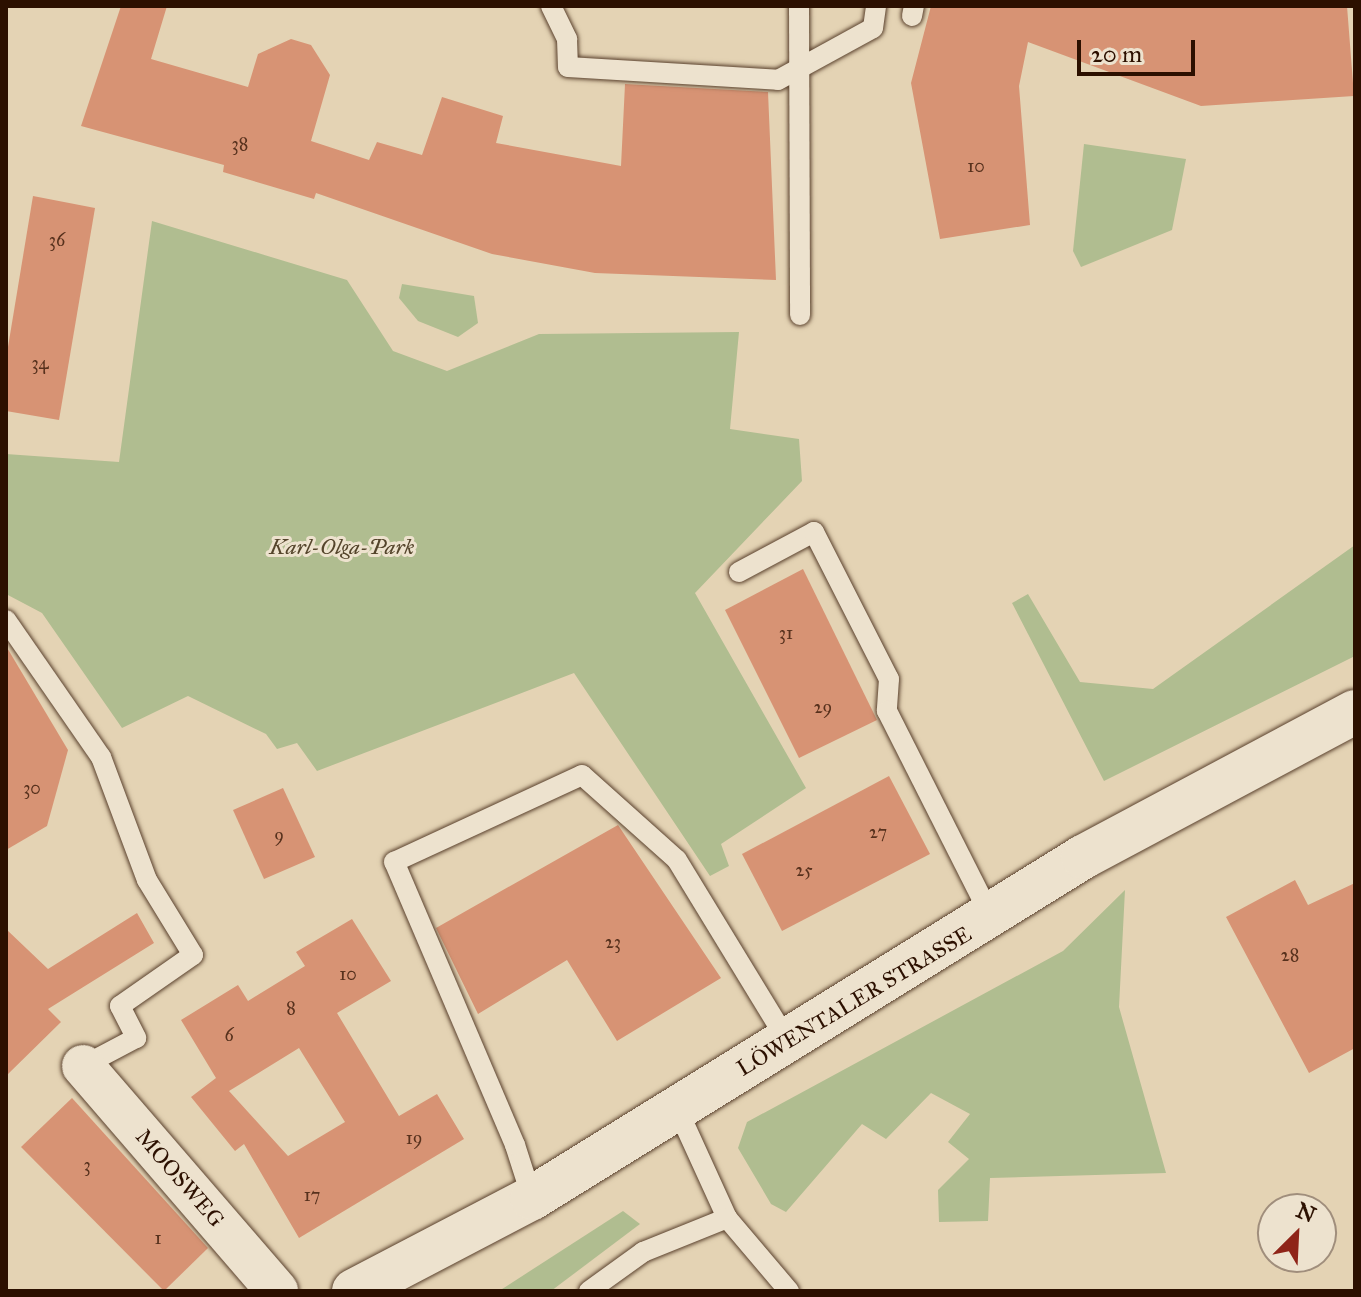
<!DOCTYPE html>
<html>
<head>
<meta charset="utf-8">
<style>
  body { margin:0 }
  #map { position:relative; width:1361px; height:1297px; overflow:hidden; background:#e4d3b4; font-family:"IM FELL Great Primer",serif }
  div>[style] { position:absolute }
  .green>* { inset:0; background:#b0bd90 }
  .building>* { inset:0; background:#d79374 }
  .roads { filter:drop-shadow(0 0 2px #5a412d) drop-shadow(0 0 2px #5a412d) }
  .lane>* { height:20px; margin:-10px; padding:0 10px; transform-origin:10px; border-radius:10px; background:#ede2ce }
  .street>* { height:42px; margin:-21px; padding:0 21px; transform-origin:21px; border-radius:21px; background:#ede2ce }
  .secondary>* { height:44px; margin:-22px; padding:0 22px; transform-origin:22px; border-radius:22px; background:#ede2ce }
  span { translate:-50% -50%; white-space:nowrap; text-align:center; line-height:1.15; -webkit-text-stroke:6px #ede2ce; paint-order:stroke }
  .number-label { font-size:18px; color:#57311d }
  .number-label span { -webkit-text-stroke-width:0 }
  .park-label { font-size:22px; color:#54442b; font-style:italic }
  .street-label { font-size:22px; color:#2c1000 }
  .frame { position:absolute; inset:0; border:8px solid #2c1000; pointer-events:none }
  .north { position:absolute; left:1257px; top:1193px; width:80px; height:80px; box-sizing:border-box; background:#ede2ce; border:2px solid #a08e7c; border-radius:50%; rotate:24deg; font-size:22px; font-weight:700; line-height:32px; text-align:center; color:#2c1000 }
  .north::after { content:''; display:block; margin:auto; width:28px; height:36px; background:#8f2418; clip-path:polygon(50% 0,100% 100%,50% 72%,0 100%) }
  .scale { position:absolute; left:1077px; top:40px; width:118px; height:36px; box-sizing:border-box; border:4px solid #2c1000; border-top:0; padding-left:10px; font-size:24px; line-height:28px; white-space:nowrap; color:#2c1000; -webkit-text-stroke:6px #ede2ce; paint-order:stroke }
</style>
</head>
<body>
<div id="map">
  <div class="green">
    <i style="clip-path:polygon(1084px 144px,1186px 159px,1172px 230px,1081px 267px,1073px 251px)"></i>
    <i style="clip-path:polygon(152px 221px,347px 280px,393px 351px,447px 371px,539px 334px,739px 332px,730px 429px,799px 439px,802px 481px,695px 593px,806px 788px,721px 844px,729px 866px,710px 876px,574px 673px,317px 771px,297px 743px,277px 749px,266px 734px,188px 696px,122px 728px,42px 613px,6px 594px,6px 454px,119px 462px)"></i>
    <i style="clip-path:polygon(402px 284px,474px 296px,478px 323px,458px 337px,418px 321px,399px 298px)"></i>
    <i style="clip-path:polygon(1355px 545px,1355px 656px,1104px 781px,1012px 603px,1028px 594px,1080px 682px,1153px 689px)"></i>
    <i style="clip-path:polygon(1125px 890px,1119px 1007px,1166px 1173px,990px 1178px,988px 1221px,939px 1222px,938px 1190px,969px 1159px,948px 1142px,970px 1114px,931px 1093px,886px 1139px,862px 1124px,786px 1212px,771px 1204px,738px 1148px,747px 1122px,1063px 951px)"></i>
    <i style="clip-path:polygon(623px 1211px,640px 1224px,551px 1291px,499px 1291px)"></i>
  </div>
  <div class="building">
    <i style="clip-path:polygon(121px 6px,167px 6px,151px 59px,248px 87px,258px 54px,291px 39px,311px 45px,330px 75px,311px 141px,369px 160px,377px 142px,422px 155px,442px 97px,503px 116px,496px 143px,621px 166px,625px 84px,768px 92px,776px 280px,595px 273px,492px 254px,316px 193px,314px 199px,223px 172px,224px 165px,81px 126px)"></i>
    <i style="clip-path:polygon(931px 6px,1347px 6px,1354px 96px,1201px 106px,1028px 42px,1019px 86px,1030px 225px,940px 239px,911px 83px)"></i>
    <i style="clip-path:polygon(33px 196px,95px 208px,59px 420px,6px 411px,6px 359px)"></i>
    <i style="clip-path:polygon(803px 569px,877px 720px,799px 758px,725px 610px)"></i>
    <i style="clip-path:polygon(6px 646px,68px 750px,47px 826px,6px 850px)"></i>
    <i style="clip-path:polygon(889px 776px,930px 854px,782px 931px,742px 854px)"></i>
    <i style="clip-path:polygon(283px 788px,315px 857px,264px 879px,233px 810px)"></i>
    <i style="clip-path:polygon(618px 825px,721px 978px,617px 1041px,567px 960px,478px 1014px,436px 928px)"></i>
    <i style="clip-path:polygon(1295px 880px,1308px 905px,1355px 883px,1355px 1048px,1309px 1073px,1226px 917px)"></i>
    <i style="clip-path:polygon(137px 913px,154px 943px,48px 1009px,61px 1022px,6px 1076px,6px 929px,48px 969px)"></i>
    <i style="clip-path:polygon(evenodd,352px 919px,391px 981px,337px 1013px,399px 1116px,437px 1094px,464px 1139px,299px 1238px,244px 1144px,235px 1151px,191px 1097px,216px 1078px,181px 1020px,238px 985px,248px 1001px,305px 966px,296px 952px,352px 919px,299px 1048px,345px 1122px,288px 1156px,229px 1091px,299px 1048px)"></i>
    <i style="clip-path:polygon(72px 1098px,208px 1248px,164px 1291px,21px 1147px)"></i>
  </div>
  <div class="roads">
    <div class="lane">
      <i style="left:551px;top:6px;width:37px;rotate:64deg"></i>
      <i style="left:567px;top:39px;width:28px;rotate:88deg"></i>
      <i style="left:568px;top:67px;width:210px;rotate:3.5deg"></i>
      <i style="left:778px;top:80px;width:108px;rotate:-28.7deg"></i>
      <i style="left:873px;top:28px;width:22px;rotate:-82deg"></i>
      <i style="left:799px;top:6px;width:309px;rotate:89.8deg"></i>
      <i style="left:912px;top:16px;width:10px;rotate:-79deg"></i>
      <i style="left:739px;top:572px;width:85px;rotate:-28.1deg"></i>
      <i style="left:814px;top:532px;width:165px;rotate:63deg"></i>
      <i style="left:889px;top:679px;width:32px;rotate:94deg"></i>
      <i style="left:887px;top:711px;width:231px;rotate:63.2deg"></i>
      <i style="left:6px;top:620px;width:167px;rotate:55.3deg"></i>
      <i style="left:101px;top:757px;width:131px;rotate:69.5deg"></i>
      <i style="left:147px;top:880px;width:88px;rotate:58.5deg"></i>
      <i style="left:193px;top:955px;width:89px;rotate:145.1deg"></i>
      <i style="left:120px;top:1006px;width:36px;rotate:63deg"></i>
      <i style="left:136px;top:1038px;width:60px;rotate:152.2deg"></i>
      <i style="left:676px;top:1106px;width:123px;rotate:65.5deg"></i>
      <i style="left:727px;top:1218px;width:96px;rotate:49.7deg"></i>
      <i style="left:532px;top:1198px;width:56px;rotate:-107.8deg"></i>
      <i style="left:515px;top:1145px;width:308px;rotate:-113.1deg"></i>
      <i style="left:394px;top:862px;width:207px;rotate:-24.8deg"></i>
      <i style="left:582px;top:775px;width:127px;rotate:41.8deg"></i>
      <i style="left:677px;top:860px;width:213px;rotate:58.6deg"></i>
      <i style="left:589px;top:1291px;width:67px;rotate:-35.8deg"></i>
      <i style="left:643px;top:1252px;width:91px;rotate:-22deg"></i>
    </div>
    <div class="street">
      <i style="left:83px;top:1066px;width:297px;rotate:49.2deg"></i>
    </div>
    <div class="secondary">
      <i style="left:354px;top:1291px;width:201px;rotate:-27.6deg"></i>
      <i style="left:532px;top:1198px;width:648px;rotate:-31.75deg"></i>
      <i style="left:1083px;top:857px;width:308px;rotate:-28.1deg"></i>
    </div>
  </div>
  <div class="number-label">
    <span style="left:240px;top:144px">38</span>
    <span style="left:976px;top:166px">10</span>
    <span style="left:57px;top:240px">36</span>
    <span style="left:40px;top:363px">34</span>
    <span style="left:786px;top:633px">31</span>
    <span style="left:823px;top:707px">29</span>
    <span style="left:32px;top:788px">30</span>
    <span style="left:878px;top:832px">27</span>
    <span style="left:279px;top:835px">9</span>
    <span style="left:804px;top:870px">25</span>
    <span style="left:613px;top:942px">23</span>
    <span style="left:1290px;top:955px">28</span>
    <span style="left:348px;top:974px">10</span>
    <span style="left:291px;top:1008px">8</span>
    <span style="left:229px;top:1035px">6</span>
    <span style="left:414px;top:1138px">19</span>
    <span style="left:87px;top:1165px">3</span>
    <span style="left:312px;top:1195px">17</span>
    <span style="left:158px;top:1238px">1</span>
  </div>
  <div class="park-label">
    <span style="left:342px;top:547px">Karl-Olga-Park</span>
  </div>
  <div class="street-label">
    <span style="left:854px;top:1001px;rotate:-31deg">LÖWENTALER STRASSE</span>
    <span style="left:180px;top:1178px;rotate:49deg">MOOSWEG</span>
  </div>
  <div class="frame"></div>
  <div class="north">N</div>
  <div class="scale">20 m</div>
</div>
</body>
</html>
